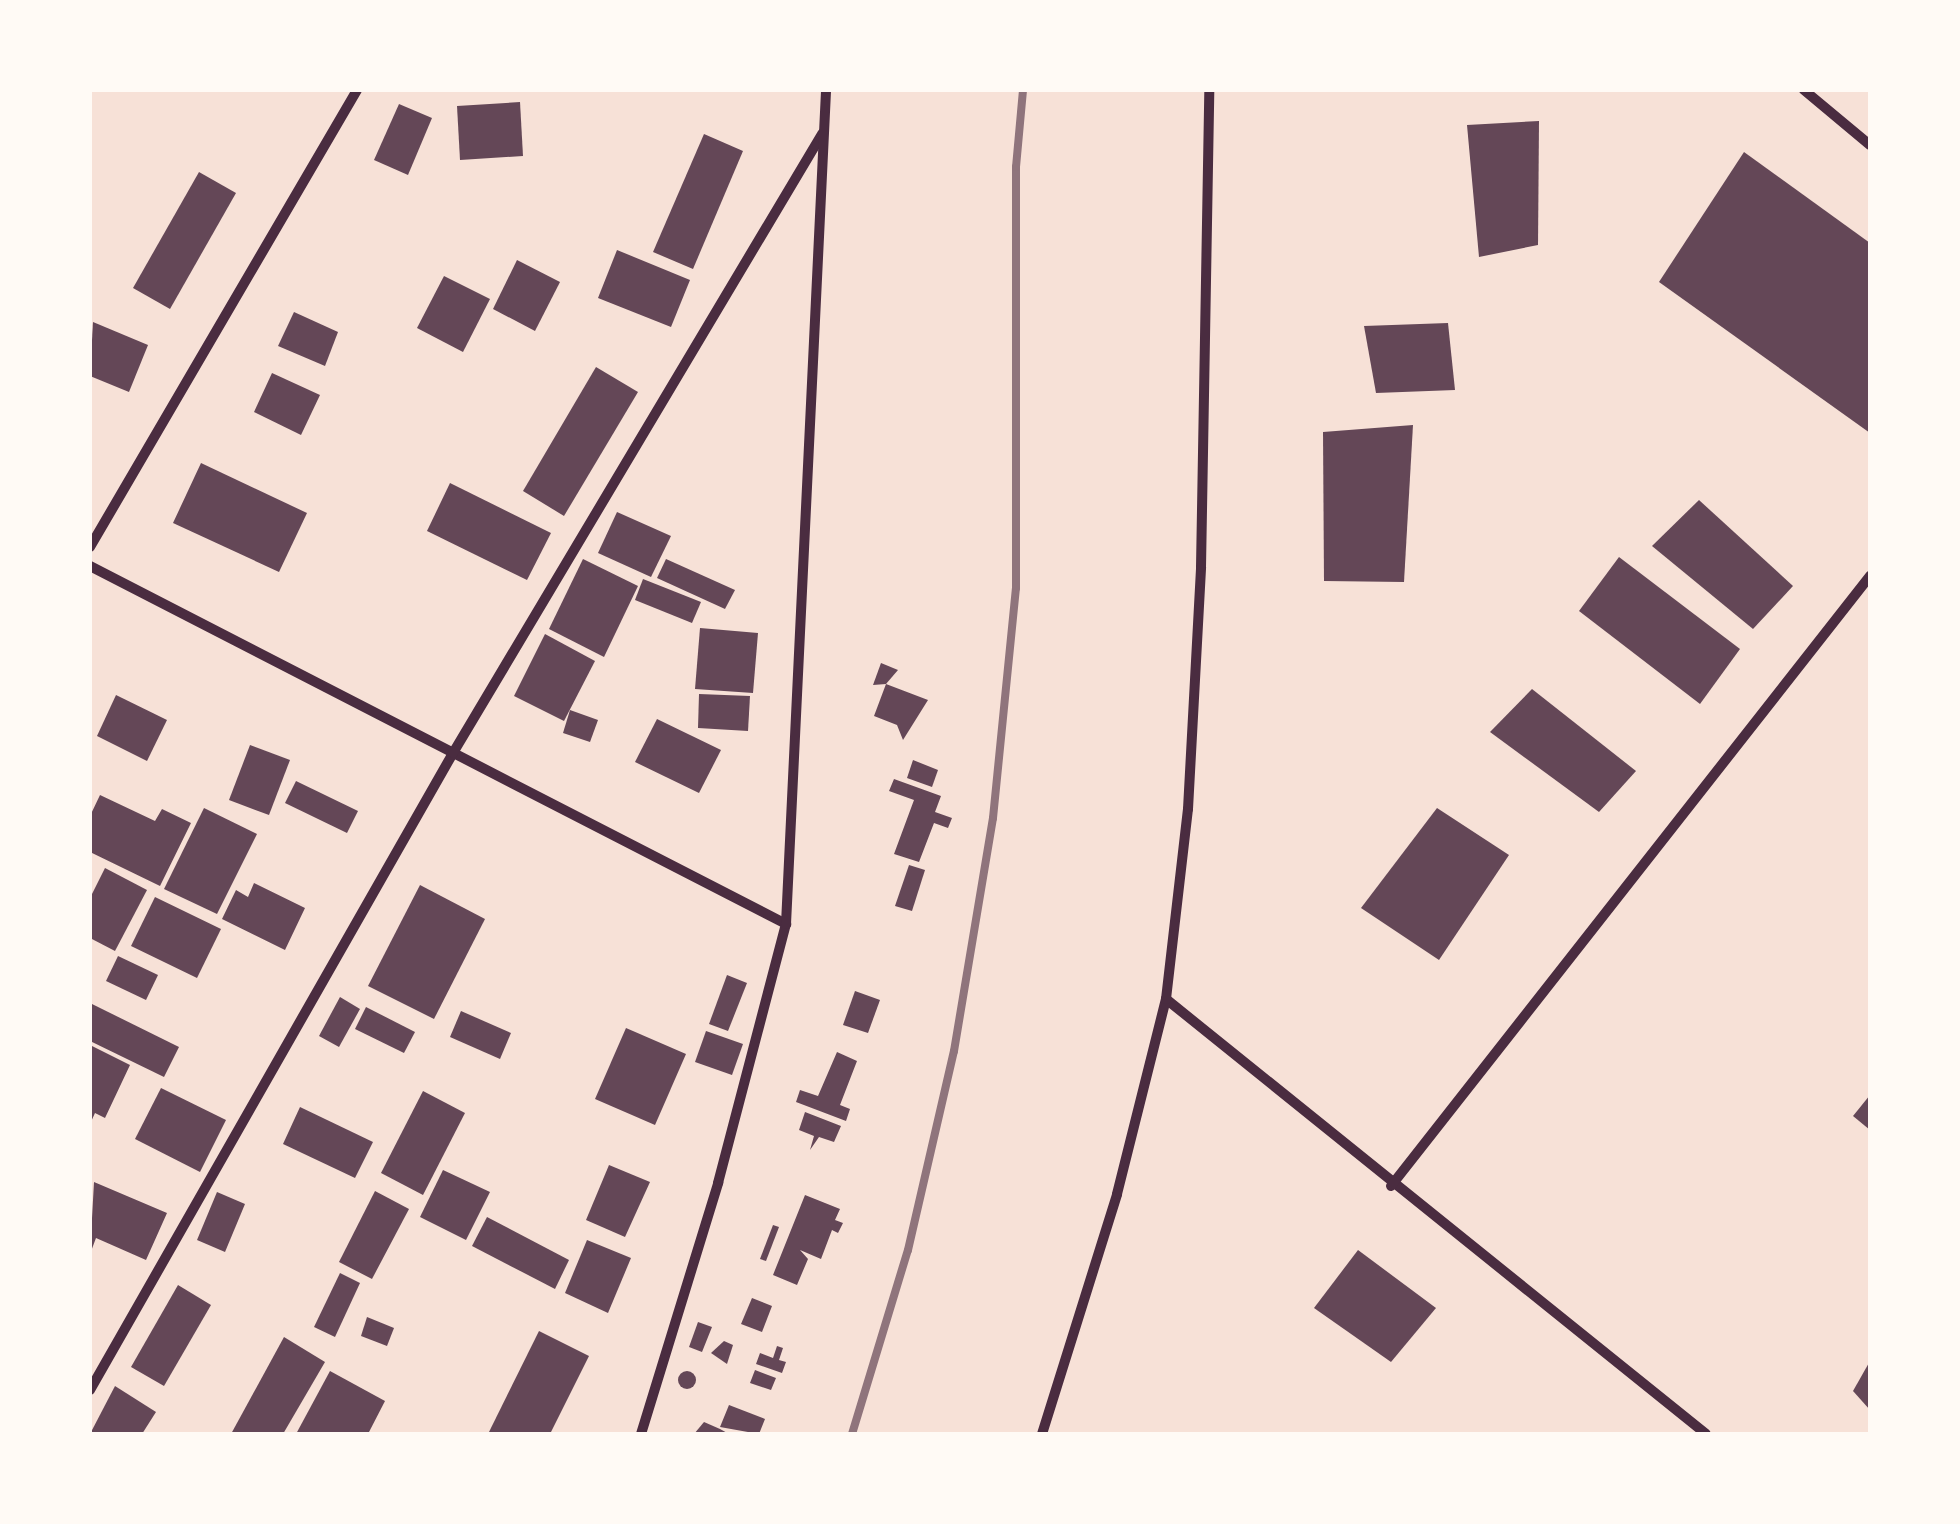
<!DOCTYPE html>
<html>
<head>
<meta charset="utf-8">
<style>
  body { margin:0 }
  #map { position:relative; width:1960px; height:1524px; overflow:hidden; background:#f7e1d7; font-family:"Archivo Narrow",sans-serif }
  div>[style] { position:absolute }
  .building>* { inset:0; background:#644757 }
  .round { border-radius:50% }
  .minor>* { height:10px; margin:-5px; padding:0 5px; transform-origin:5px; border-radius:5px; background:#4a2c40 }
  .rail>* { height:8px; margin:-4px; padding:0 4px; transform-origin:4px; border-radius:4px; background:#8f747c }
  span { translate:-50% -50%; white-space:nowrap; text-align:center; line-height:1.15; -webkit-text-stroke:8px #fffaf5; paint-order:stroke }
  .frame { position:absolute; inset:0; border:92px solid #fffaf5; pointer-events:none }
</style>
</head>
<body>
<div id="map">
  <div class="building">
    <i style="clip-path:polygon(520px 102px,523px 156px,460px 160px,457px 106px)"></i>
    <i style="clip-path:polygon(399px 104px,432px 118px,408px 175px,374px 160px)"></i>
    <i style="clip-path:polygon(1539px 121px,1538px 245px,1479px 257px,1467px 125px)"></i>
    <i style="clip-path:polygon(704px 134px,743px 151px,693px 269px,653px 252px)"></i>
    <i style="clip-path:polygon(1744px 152px,1870px 243px,1870px 433px,1659px 282px)"></i>
    <i style="clip-path:polygon(199px 172px,236px 193px,170px 309px,133px 288px)"></i>
    <i style="clip-path:polygon(617px 250px,690px 280px,671px 327px,598px 298px)"></i>
    <i style="clip-path:polygon(517px 260px,560px 282px,535px 331px,493px 309px)"></i>
    <i style="clip-path:polygon(444px 276px,490px 299px,463px 352px,417px 328px)"></i>
    <i style="clip-path:polygon(294px 312px,338px 332px,325px 366px,278px 346px)"></i>
    <i style="clip-path:polygon(93px 322px,148px 345px,129px 392px,90px 376px)"></i>
    <i style="clip-path:polygon(1448px 323px,1455px 390px,1376px 393px,1364px 326px)"></i>
    <i style="clip-path:polygon(596px 367px,638px 392px,564px 516px,523px 491px)"></i>
    <i style="clip-path:polygon(272px 373px,320px 395px,301px 435px,254px 412px)"></i>
    <i style="clip-path:polygon(1413px 425px,1404px 582px,1324px 581px,1323px 432px)"></i>
    <i style="clip-path:polygon(201px 463px,307px 513px,279px 572px,173px 523px)"></i>
    <i style="clip-path:polygon(450px 483px,551px 533px,527px 580px,427px 531px)"></i>
    <i style="clip-path:polygon(1699px 500px,1793px 586px,1753px 629px,1652px 546px)"></i>
    <i style="clip-path:polygon(617px 512px,671px 536px,651px 577px,598px 553px)"></i>
    <i style="clip-path:polygon(1619px 557px,1740px 649px,1700px 704px,1579px 611px)"></i>
    <i style="clip-path:polygon(583px 559px,638px 586px,604px 657px,549px 629px)"></i>
    <i style="clip-path:polygon(666px 559px,735px 590px,725px 609px,657px 578px)"></i>
    <i style="clip-path:polygon(643px 579px,701px 602px,692px 623px,635px 600px)"></i>
    <i style="clip-path:polygon(700px 628px,758px 633px,753px 693px,695px 689px)"></i>
    <i style="clip-path:polygon(545px 634px,595px 661px,564px 721px,514px 696px)"></i>
    <i style="clip-path:polygon(881px 663px,898px 670px,886px 684px,873px 685px)"></i>
    <i style="clip-path:polygon(886px 684px,928px 700px,903px 740px,897px 725px,874px 716px)"></i>
    <i style="clip-path:polygon(1532px 689px,1636px 771px,1599px 812px,1490px 732px)"></i>
    <i style="clip-path:polygon(699px 694px,750px 696px,748px 731px,698px 728px)"></i>
    <i style="clip-path:polygon(116px 695px,167px 720px,147px 761px,97px 736px)"></i>
    <i style="clip-path:polygon(570px 710px,598px 720px,590px 742px,563px 733px)"></i>
    <i style="clip-path:polygon(657px 719px,721px 750px,699px 793px,635px 762px)"></i>
    <i style="clip-path:polygon(250px 745px,290px 760px,269px 815px,229px 800px)"></i>
    <i style="clip-path:polygon(913px 760px,938px 770px,932px 787px,907px 778px)"></i>
    <i style="clip-path:polygon(894px 779px,941px 796px,935px 812px,952px 818px,948px 828px,934px 823px,919px 862px,894px 854px,914px 800px,889px 791px)"></i>
    <i style="clip-path:polygon(296px 781px,358px 811px,347px 833px,285px 803px)"></i>
    <i style="clip-path:polygon(100px 795px,155px 821px,162px 809px,191px 823px,160px 886px,90px 852px,90px 816px)"></i>
    <i style="clip-path:polygon(204px 808px,257px 834px,217px 914px,164px 889px)"></i>
    <i style="clip-path:polygon(1437px 808px,1509px 855px,1439px 960px,1361px 908px)"></i>
    <i style="clip-path:polygon(909px 865px,925px 870px,912px 911px,895px 906px)"></i>
    <i style="clip-path:polygon(105px 868px,147px 890px,115px 951px,90px 938px,90px 898px)"></i>
    <i style="clip-path:polygon(254px 883px,305px 908px,285px 950px,222px 919px,236px 890px,248px 897px)"></i>
    <i style="clip-path:polygon(420px 885px,485px 919px,434px 1019px,368px 986px)"></i>
    <i style="clip-path:polygon(155px 897px,221px 929px,197px 978px,131px 946px)"></i>
    <i style="clip-path:polygon(118px 956px,158px 975px,146px 1000px,106px 981px)"></i>
    <i style="clip-path:polygon(727px 975px,747px 983px,728px 1031px,709px 1024px)"></i>
    <i style="clip-path:polygon(855px 991px,880px 1000px,868px 1033px,843px 1025px)"></i>
    <i style="clip-path:polygon(340px 997px,360px 1009px,339px 1047px,319px 1036px)"></i>
    <i style="clip-path:polygon(92px 1004px,179px 1047px,164px 1077px,90px 1041px)"></i>
    <i style="clip-path:polygon(366px 1007px,415px 1032px,404px 1053px,355px 1029px)"></i>
    <i style="clip-path:polygon(461px 1011px,511px 1033px,500px 1059px,450px 1037px)"></i>
    <i style="clip-path:polygon(626px 1028px,686px 1054px,655px 1125px,595px 1099px)"></i>
    <i style="clip-path:polygon(706px 1031px,743px 1044px,732px 1075px,695px 1062px)"></i>
    <i style="clip-path:polygon(90px 1045px,130px 1065px,105px 1118px,95px 1113px,90px 1124px)"></i>
    <i style="clip-path:polygon(837px 1052px,857px 1061px,840px 1105px,850px 1109px,846px 1121px,796px 1102px,800px 1090px,818px 1096px)"></i>
    <i style="clip-path:polygon(161px 1088px,226px 1120px,200px 1172px,135px 1139px)"></i>
    <i style="clip-path:polygon(423px 1091px,465px 1113px,423px 1195px,381px 1173px)"></i>
    <i style="clip-path:polygon(1870px 1095px,1870px 1130px,1853px 1116px)"></i>
    <i style="clip-path:polygon(300px 1107px,373px 1142px,355px 1178px,283px 1144px)"></i>
    <i style="clip-path:polygon(805px 1112px,841px 1126px,834px 1142px,819px 1137px,810px 1150px,814px 1136px,799px 1130px)"></i>
    <i style="clip-path:polygon(609px 1165px,650px 1182px,625px 1237px,586px 1220px)"></i>
    <i style="clip-path:polygon(443px 1170px,490px 1192px,466px 1240px,420px 1217px)"></i>
    <i style="clip-path:polygon(94px 1182px,167px 1213px,146px 1260px,96px 1238px,90px 1254px)"></i>
    <i style="clip-path:polygon(375px 1191px,409px 1209px,372px 1279px,339px 1262px)"></i>
    <i style="clip-path:polygon(217px 1192px,245px 1204px,225px 1252px,197px 1240px)"></i>
    <i style="clip-path:polygon(805px 1195px,840px 1209px,835px 1220px,843px 1223px,838px 1233px,832px 1230px,821px 1259px,800px 1250px,808px 1259px,797px 1285px,773px 1275px)"></i>
    <i style="clip-path:polygon(487px 1217px,569px 1260px,555px 1289px,472px 1246px)"></i>
    <i style="clip-path:polygon(773px 1225px,779px 1227px,766px 1261px,760px 1259px)"></i>
    <i style="clip-path:polygon(587px 1240px,631px 1258px,608px 1313px,565px 1293px)"></i>
    <i style="clip-path:polygon(1358px 1250px,1436px 1308px,1391px 1362px,1314px 1308px)"></i>
    <i style="clip-path:polygon(340px 1273px,360px 1283px,335px 1337px,314px 1327px)"></i>
    <i style="clip-path:polygon(178px 1285px,211px 1305px,164px 1386px,131px 1367px)"></i>
    <i style="clip-path:polygon(752px 1298px,772px 1306px,762px 1332px,741px 1324px)"></i>
    <i style="clip-path:polygon(367px 1317px,394px 1328px,387px 1346px,361px 1336px)"></i>
    <i style="clip-path:polygon(698px 1322px,712px 1327px,702px 1352px,689px 1347px)"></i>
    <i style="clip-path:polygon(539px 1331px,589px 1356px,550px 1434px,488px 1434px)"></i>
    <i style="clip-path:polygon(284px 1337px,325px 1362px,283px 1434px,231px 1434px)"></i>
    <i style="clip-path:polygon(724px 1341px,733px 1345px,727px 1364px,711px 1353px)"></i>
    <i style="clip-path:polygon(777px 1346px,783px 1348px,779px 1360px,786px 1362px,782px 1373px,756px 1364px,760px 1353px,773px 1358px)"></i>
    <i style="clip-path:polygon(1870px 1361px,1870px 1410px,1853px 1391px)"></i>
    <i style="clip-path:polygon(755px 1370px,776px 1378px,771px 1390px,750px 1383px)"></i>
    <i style="clip-path:polygon(330px 1371px,385px 1401px,368px 1434px,296px 1434px)"></i>
    <i class="round" style="left:678px;top:1371px;width:18px;height:18px"></i>
    <i style="clip-path:polygon(115px 1386px,156px 1412px,142px 1434px,90px 1434px)"></i>
    <i style="clip-path:polygon(729px 1405px,765px 1419px,759px 1434px,720px 1427px)"></i>
    <i style="clip-path:polygon(704px 1422px,720px 1429px,729px 1434px,694px 1434px)"></i>
  </div>
  <div class="minor">
    <i style="left:1804px;top:90px;width:86px;rotate:39.8deg"></i>
    <i style="left:90px;top:547px;width:529px;rotate:-59.7deg"></i>
    <i style="left:90px;top:566px;width:783px;rotate:27.22deg"></i>
    <i style="left:1166px;top:999px;width:693px;rotate:38.85deg"></i>
    <i style="left:1391px;top:1186px;width:776px;rotate:-51.86deg"></i>
    <i style="left:90px;top:1390px;width:733px;rotate:-60.32deg"></i>
    <i style="left:453px;top:753px;width:721px;rotate:-59.2deg"></i>
    <i style="left:641px;top:1434px;width:263px;rotate:-72.9deg"></i>
    <i style="left:718px;top:1183px;width:268px;rotate:-75.3deg"></i>
    <i style="left:786px;top:924px;width:835px;rotate:-87.25deg"></i>
    <i style="left:1042px;top:1434px;width:251px;rotate:-72.6deg"></i>
    <i style="left:1117px;top:1194px;width:201px;rotate:-75.9deg"></i>
    <i style="left:1166px;top:999px;width:191px;rotate:-83.4deg"></i>
    <i style="left:1188px;top:809px;width:242px;rotate:-86.9deg"></i>
    <i style="left:1201px;top:567px;width:477px;rotate:-89deg"></i>
  </div>
  <div class="rail">
    <i style="left:852px;top:1434px;width:192px;rotate:-73.1deg"></i>
    <i style="left:908px;top:1250px;width:204px;rotate:-77deg"></i>
    <i style="left:954px;top:1051px;width:236px;rotate:-80.5deg"></i>
    <i style="left:993px;top:818px;width:231px;rotate:-84.3deg"></i>
    <i style="left:1016px;top:588px;width:421px;rotate:-90deg"></i>
    <i style="left:1016px;top:167px;width:77px;rotate:-84.8deg"></i>
  </div>
  <div class="frame"></div>
</div>
</body>
</html>
